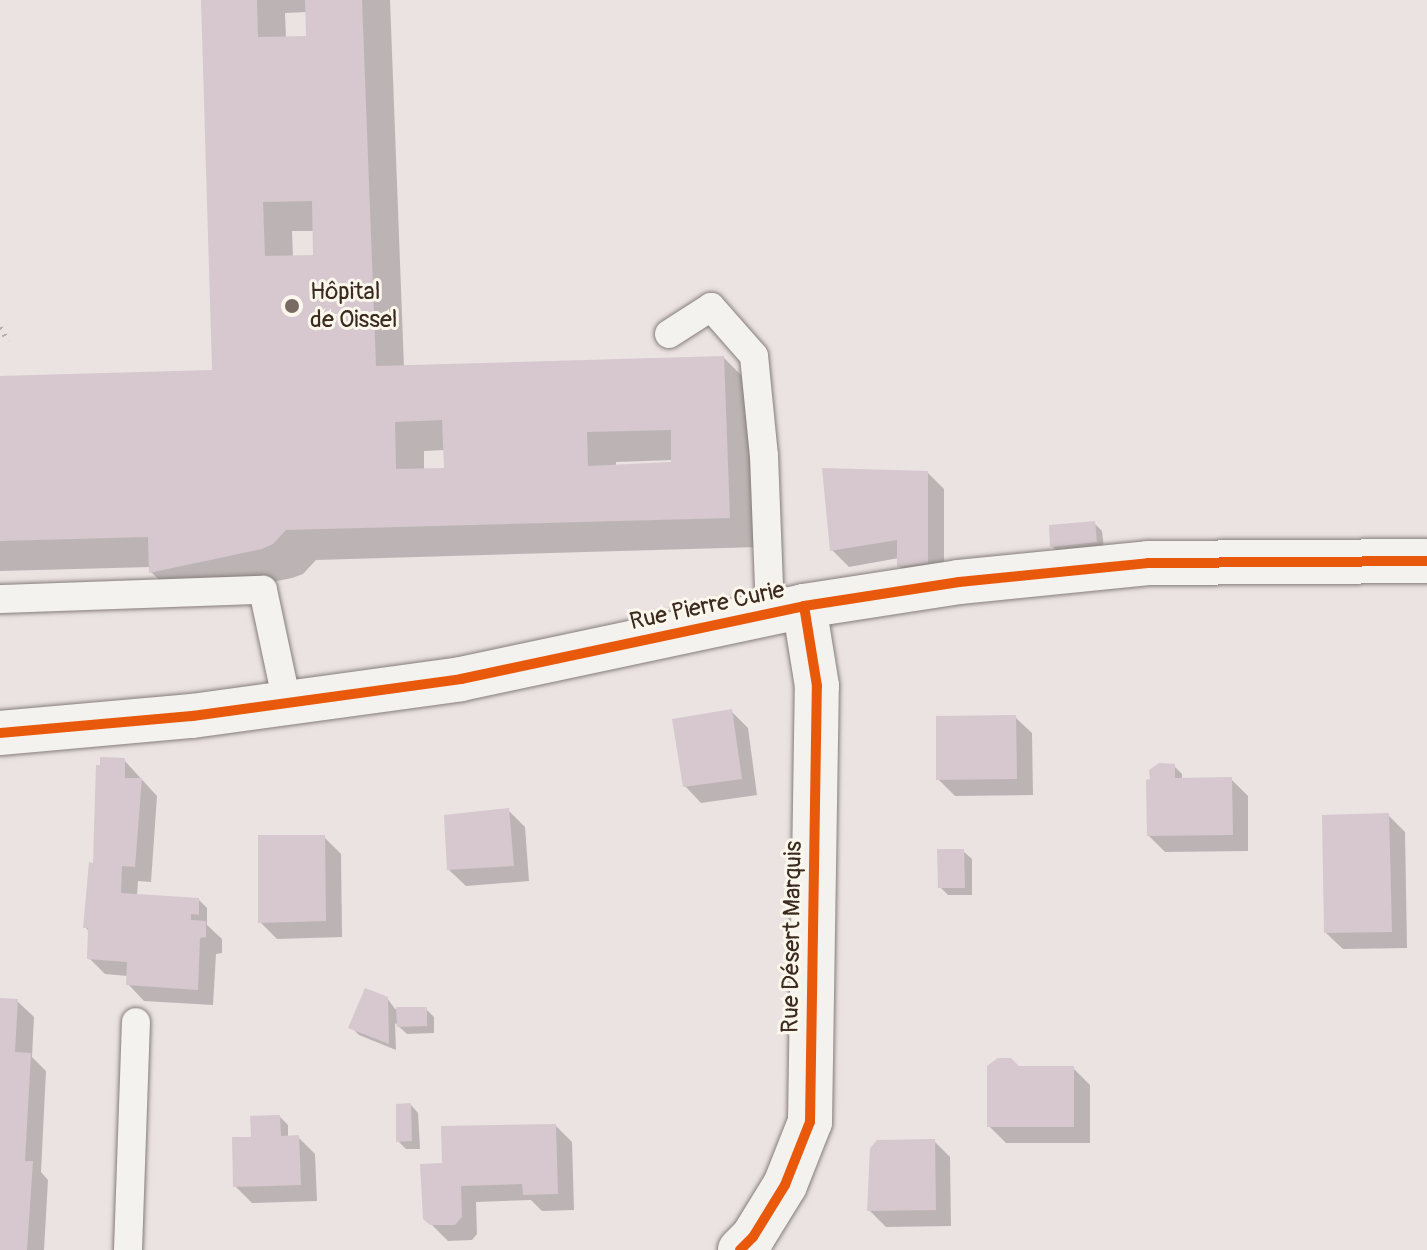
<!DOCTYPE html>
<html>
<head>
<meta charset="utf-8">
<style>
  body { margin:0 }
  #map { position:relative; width:1427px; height:1250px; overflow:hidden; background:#ebe2e2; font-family:Pangolin,sans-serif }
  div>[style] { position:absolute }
  .shadow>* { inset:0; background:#0003 }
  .building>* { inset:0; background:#d6c8ce }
  .path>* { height:5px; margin-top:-2.5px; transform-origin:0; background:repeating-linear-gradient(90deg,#b1adaa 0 2px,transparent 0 8px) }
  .roads { filter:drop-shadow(0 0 2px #857e7b) drop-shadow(0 0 2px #857e7b) }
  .service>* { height:28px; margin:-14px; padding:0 14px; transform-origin:14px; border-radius:14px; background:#f4f2ef }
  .minor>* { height:44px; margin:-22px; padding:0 22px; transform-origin:22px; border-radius:22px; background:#f4f2ef }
  .cycleway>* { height:10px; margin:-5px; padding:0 5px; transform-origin:5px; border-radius:5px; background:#e8590c }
  .dots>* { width:22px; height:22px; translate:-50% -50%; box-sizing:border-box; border:4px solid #fbf7ec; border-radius:50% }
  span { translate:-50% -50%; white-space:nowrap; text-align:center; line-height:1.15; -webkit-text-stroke:6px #fbf7ec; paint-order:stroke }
  .poi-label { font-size:24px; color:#3b2a1e }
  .left { translate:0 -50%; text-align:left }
  .street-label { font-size:24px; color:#3b2a1e }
</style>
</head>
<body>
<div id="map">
  <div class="shadow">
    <i style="clip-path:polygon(evenodd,203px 0,390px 0,404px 367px,724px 358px,754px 388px,759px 547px,316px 560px,303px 574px,292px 578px,181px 601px,151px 572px,151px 567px,0 571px,0 378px,214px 372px,203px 0,307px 12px,308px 38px,286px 38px,285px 13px,307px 12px,203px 0,292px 231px,315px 231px,315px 257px,293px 258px,292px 231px,203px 0,445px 450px,446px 470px,424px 471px,424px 451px,445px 450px,203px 0,673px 460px,673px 464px,616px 467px,616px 462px,673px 460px)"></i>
    <i style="clip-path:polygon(928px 473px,944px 489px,944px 579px,916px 582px,899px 566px,899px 558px,849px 567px,832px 550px)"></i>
    <i style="clip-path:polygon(1094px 523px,1102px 531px,1104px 549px,1060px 554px,1052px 546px)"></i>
    <i style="clip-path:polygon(731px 711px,748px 728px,757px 795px,701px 803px,685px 786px)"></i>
    <i style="clip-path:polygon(1015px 717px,1032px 733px,1033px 795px,955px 796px,938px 779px)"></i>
    <i style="clip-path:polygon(124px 760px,157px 796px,151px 882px,138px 881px,137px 896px,199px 900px,207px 908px,207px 925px,222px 939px,222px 953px,216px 954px,213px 1005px,144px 1001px,128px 984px,128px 976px,105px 974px,89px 958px,90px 932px,85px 927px,95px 865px)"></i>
    <i style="clip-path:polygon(1174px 766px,1182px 774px,1182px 781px,1231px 779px,1248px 796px,1248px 851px,1165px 852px,1149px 836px,1155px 781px)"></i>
    <i style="clip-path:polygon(508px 810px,525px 827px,529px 881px,466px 886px,449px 870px)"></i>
    <i style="clip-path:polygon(1388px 815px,1405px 832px,1407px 948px,1343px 949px,1326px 933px)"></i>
    <i style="clip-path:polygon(324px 837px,341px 854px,342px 937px,277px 939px,260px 922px)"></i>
    <i style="clip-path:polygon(963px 851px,972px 859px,972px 895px,948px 895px,940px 887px)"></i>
    <i style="clip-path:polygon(387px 998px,395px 1009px,426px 1009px,434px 1017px,434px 1033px,407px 1034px,395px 1023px,396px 1050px,359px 1035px,351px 1027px)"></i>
    <i style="clip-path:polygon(0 1000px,17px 1001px,34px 1017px,32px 1057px,46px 1071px,41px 1172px,48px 1180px,44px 1250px,0 1250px)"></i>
    <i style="clip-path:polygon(1018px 1068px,1073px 1068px,1090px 1085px,1090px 1143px,1006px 1143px,989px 1126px)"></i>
    <i style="clip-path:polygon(411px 1105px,418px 1113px,420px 1149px,406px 1149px,398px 1141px)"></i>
    <i style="clip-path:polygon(280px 1117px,288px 1125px,288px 1137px,298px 1137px,315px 1154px,317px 1201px,252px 1203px,235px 1186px,253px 1139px)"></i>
    <i style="clip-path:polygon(556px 1126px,572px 1142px,574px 1210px,542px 1211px,531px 1200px,476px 1202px,477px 1234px,472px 1240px,448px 1241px,425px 1218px,444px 1165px)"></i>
    <i style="clip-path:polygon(934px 1141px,950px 1157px,951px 1226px,886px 1227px,869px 1210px)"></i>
  </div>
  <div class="building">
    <i style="clip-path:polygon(evenodd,201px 0,257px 0,258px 37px,306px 36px,305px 0,362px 0,376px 366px,724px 356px,730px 518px,286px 530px,273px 544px,262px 549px,149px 573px,148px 537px,0 541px,0 376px,212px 370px,201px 0,312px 201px,313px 255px,265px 256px,263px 202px,312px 201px,201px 0,442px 420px,444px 468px,396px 469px,395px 422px,442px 420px,201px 0,671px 430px,671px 462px,588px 466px,587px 432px,671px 430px)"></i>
    <i style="clip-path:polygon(822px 468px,928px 471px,928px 563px,897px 567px,897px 540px,830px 551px)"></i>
    <i style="clip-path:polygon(1095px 521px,1097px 542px,1050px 547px,1049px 525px)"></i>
    <i style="clip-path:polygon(732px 709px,742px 779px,683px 787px,672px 719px)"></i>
    <i style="clip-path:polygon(1016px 715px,1017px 779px,936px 780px,936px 716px)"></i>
    <i style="clip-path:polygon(100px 757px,125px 758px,125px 778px,142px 778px,135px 867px,122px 866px,121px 893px,199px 898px,199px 915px,191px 914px,191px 920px,206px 921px,206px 937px,200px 938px,198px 990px,126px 985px,127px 962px,87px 959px,88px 928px,83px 928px,89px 862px,93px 863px,96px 765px,100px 765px)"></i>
    <i style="clip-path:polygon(1159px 763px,1175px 764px,1175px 778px,1232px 777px,1233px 835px,1147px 836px,1146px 780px,1150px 779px,1149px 770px)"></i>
    <i style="clip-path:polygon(509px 808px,514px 866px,447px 870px,444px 815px)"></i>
    <i style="clip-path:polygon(1389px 813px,1392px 932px,1324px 933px,1322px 815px)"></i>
    <i style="clip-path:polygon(258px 835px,325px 835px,326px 921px,258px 923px)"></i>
    <i style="clip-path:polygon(937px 849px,964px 849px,965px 888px,938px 888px)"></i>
    <i style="clip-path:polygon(365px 988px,388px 997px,389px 1044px,348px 1028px)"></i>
    <i style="clip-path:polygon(0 998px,18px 999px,15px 1052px,31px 1053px,25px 1161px,33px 1161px,27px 1250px,0 1250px)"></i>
    <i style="clip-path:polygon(396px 1007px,427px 1007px,427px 1026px,397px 1027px)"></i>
    <i style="clip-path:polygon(998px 1058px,1011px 1058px,1019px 1066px,1074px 1066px,1074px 1127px,987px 1127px,987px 1066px)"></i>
    <i style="clip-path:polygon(411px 1103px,412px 1141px,396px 1142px,396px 1104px)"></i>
    <i style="clip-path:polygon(280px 1115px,281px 1136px,299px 1135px,301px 1185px,233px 1187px,232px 1137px,251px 1137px,250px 1116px)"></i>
    <i style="clip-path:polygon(556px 1124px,558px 1194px,523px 1195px,522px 1184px,461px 1186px,462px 1217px,455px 1225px,430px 1225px,423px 1219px,420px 1164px,442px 1163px,441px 1126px)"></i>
    <i style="clip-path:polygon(935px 1139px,936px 1210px,867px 1211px,870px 1148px,877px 1140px)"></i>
  </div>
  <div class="path">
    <i style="left:0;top:327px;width:16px;rotate:60deg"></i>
  </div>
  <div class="roads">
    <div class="service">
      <i style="left:669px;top:334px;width:50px;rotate:-32.7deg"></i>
      <i style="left:711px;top:307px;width:65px;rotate:48.7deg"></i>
      <i style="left:754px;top:356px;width:100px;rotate:84.3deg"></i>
      <i style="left:764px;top:456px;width:157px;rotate:87.8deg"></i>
      <i style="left:0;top:599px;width:263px;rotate:-2deg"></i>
      <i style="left:263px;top:590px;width:116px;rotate:78deg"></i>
      <i style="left:128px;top:1250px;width:228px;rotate:-88deg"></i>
    </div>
    <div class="minor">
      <i style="left:0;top:733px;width:193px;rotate:-5.1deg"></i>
      <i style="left:192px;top:716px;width:272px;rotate:-7.8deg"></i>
      <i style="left:461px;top:679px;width:351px;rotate:-12deg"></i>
      <i style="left:804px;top:606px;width:157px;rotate:-8.8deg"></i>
      <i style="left:959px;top:582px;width:190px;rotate:-5.7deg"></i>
      <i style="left:1148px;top:563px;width:279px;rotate:-0.4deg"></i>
      <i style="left:740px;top:1250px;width:18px;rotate:-45deg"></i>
      <i style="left:753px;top:1237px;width:61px;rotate:-58.4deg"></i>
      <i style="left:785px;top:1185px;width:68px;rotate:-68.4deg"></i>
      <i style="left:810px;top:1122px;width:436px;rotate:-89.1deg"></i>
      <i style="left:817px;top:686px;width:81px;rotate:-99.2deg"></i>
    </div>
  </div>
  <div class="cycleway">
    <i style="left:0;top:733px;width:193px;rotate:-5.1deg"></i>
    <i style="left:192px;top:716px;width:272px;rotate:-7.8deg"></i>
    <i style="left:461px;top:679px;width:351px;rotate:-12deg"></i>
    <i style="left:804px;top:606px;width:157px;rotate:-8.8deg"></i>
    <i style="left:959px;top:582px;width:190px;rotate:-5.7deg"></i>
    <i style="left:1148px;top:563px;width:279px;rotate:-0.4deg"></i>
    <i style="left:740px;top:1250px;width:18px;rotate:-45deg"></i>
    <i style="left:753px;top:1237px;width:61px;rotate:-58.4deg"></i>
    <i style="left:785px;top:1185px;width:68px;rotate:-68.4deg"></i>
    <i style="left:810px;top:1122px;width:436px;rotate:-89.1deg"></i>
    <i style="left:817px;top:686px;width:81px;rotate:-99.2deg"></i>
  </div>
  <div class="dots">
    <i style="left:292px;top:306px;background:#796a63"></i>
  </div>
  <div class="poi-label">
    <span class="left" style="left:310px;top:306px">Hôpital<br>de Oissel</span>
  </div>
  <div class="street-label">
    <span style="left:707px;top:606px;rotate:-12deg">Rue Pierre Curie</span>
    <span style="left:792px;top:937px;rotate:-89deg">Rue Désert Marquis</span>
  </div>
</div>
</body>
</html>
